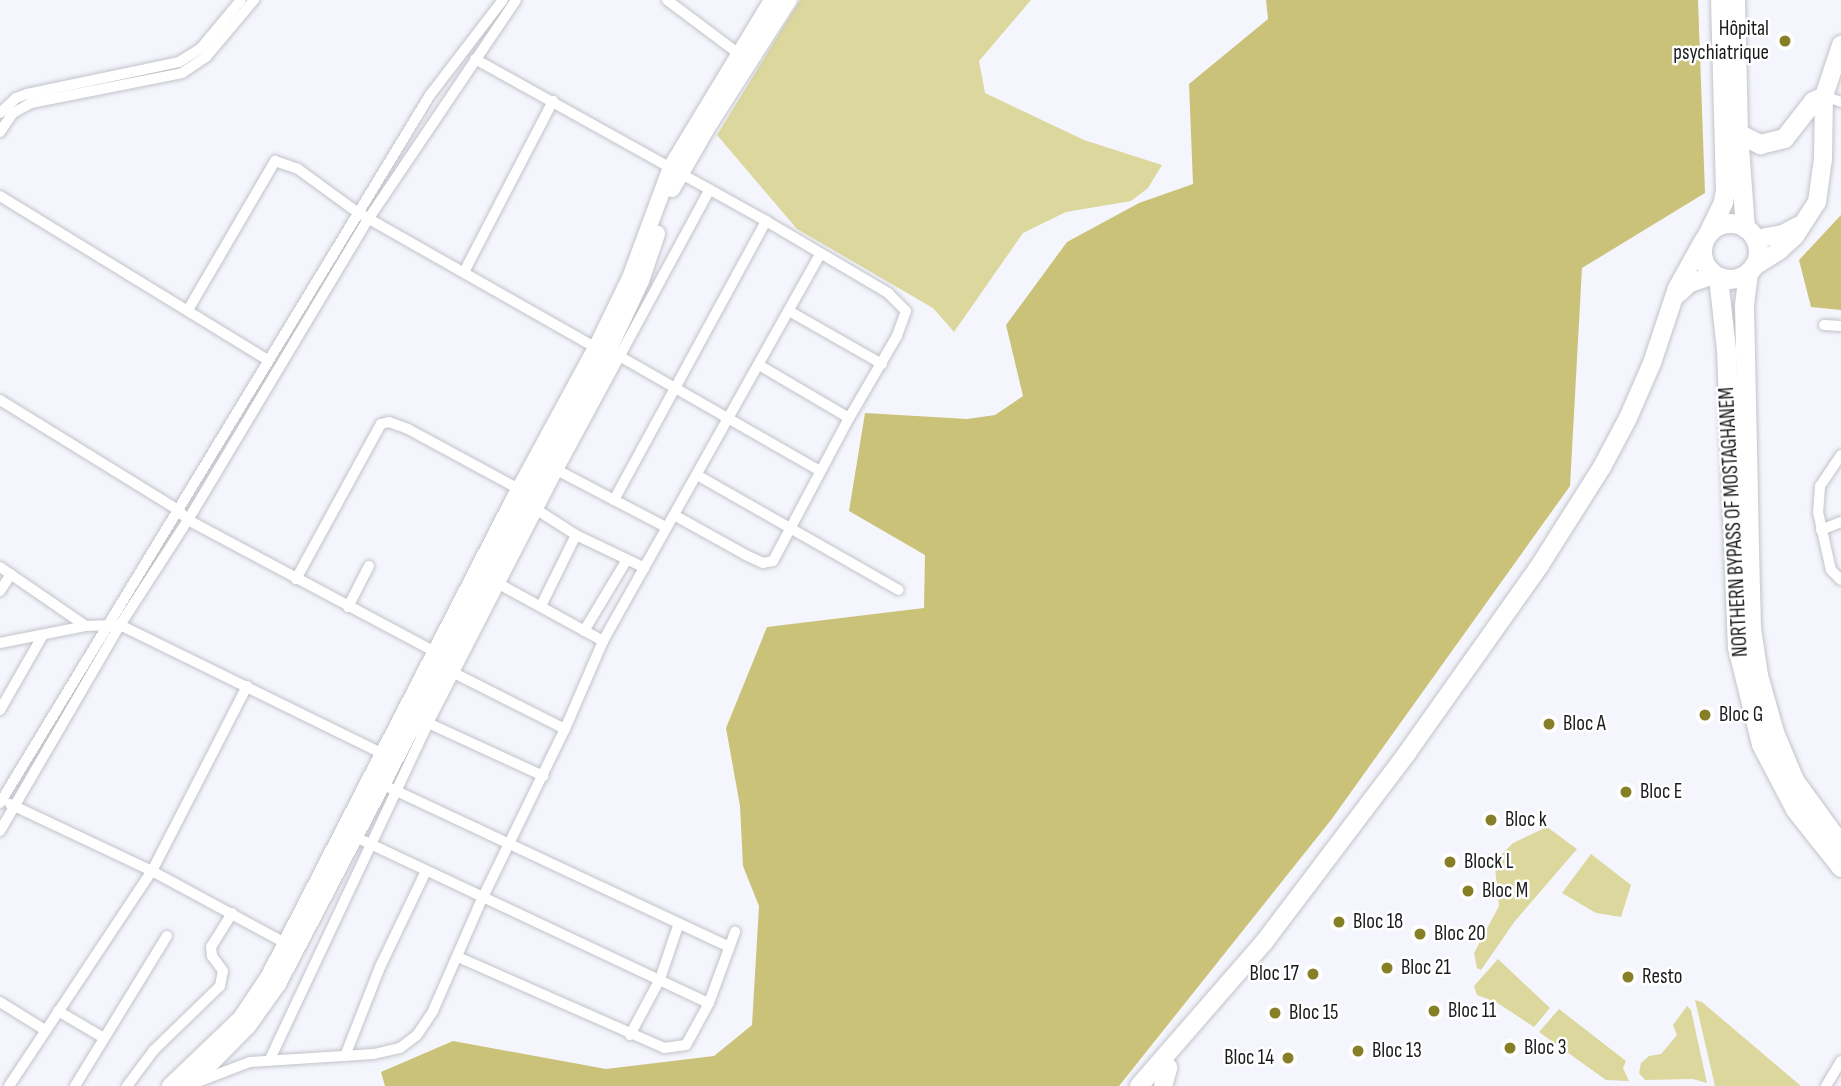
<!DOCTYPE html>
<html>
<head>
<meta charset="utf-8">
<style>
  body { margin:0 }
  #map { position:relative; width:1841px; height:1086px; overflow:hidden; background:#f5f6fd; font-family:"Sofia Sans Condensed",sans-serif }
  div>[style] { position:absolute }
  .green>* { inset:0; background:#dcd79d }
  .forest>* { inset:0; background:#c9c278 }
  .roads { filter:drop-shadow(0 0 2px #c2c3ca) drop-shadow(0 0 2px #c2c3ca) }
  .street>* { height:10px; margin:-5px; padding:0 5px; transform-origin:5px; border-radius:5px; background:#fff }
  .secondary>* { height:16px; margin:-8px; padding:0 8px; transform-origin:8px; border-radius:8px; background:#fff }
  .primary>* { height:18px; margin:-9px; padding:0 9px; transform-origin:9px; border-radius:9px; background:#fff }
  .highway>* { height:19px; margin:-9.5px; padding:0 9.5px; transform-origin:9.5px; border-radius:9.5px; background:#fff }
  .highway>.ring { margin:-9.5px; padding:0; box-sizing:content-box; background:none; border:19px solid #fff; border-radius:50% }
  .dots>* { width:19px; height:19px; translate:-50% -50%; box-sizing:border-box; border:4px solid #fff; border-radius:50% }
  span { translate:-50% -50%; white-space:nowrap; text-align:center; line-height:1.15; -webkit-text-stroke:5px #fff; paint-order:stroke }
  .poi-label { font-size:21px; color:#1a1b1d }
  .right { translate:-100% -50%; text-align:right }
  .left { translate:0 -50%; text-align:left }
  .street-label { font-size:21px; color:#1a1b1d }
</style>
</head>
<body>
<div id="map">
  <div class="green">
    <i style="clip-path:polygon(800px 0,1031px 0,979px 61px,985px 93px,1084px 140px,1162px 165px,1148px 188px,1131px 201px,1066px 212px,1023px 233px,954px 332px,933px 308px,797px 229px,717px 135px)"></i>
    <i style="clip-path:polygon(1547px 827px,1577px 849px,1515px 921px,1481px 970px,1477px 968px,1474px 953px,1499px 906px,1495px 867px,1499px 857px,1513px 843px)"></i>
    <i style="clip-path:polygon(1591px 854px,1631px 885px,1621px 917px,1596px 913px,1562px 893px)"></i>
    <i style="clip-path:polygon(1498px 959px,1550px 1008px,1534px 1027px,1496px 1002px,1477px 995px,1474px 986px)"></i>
    <i style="clip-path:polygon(1695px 1000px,1702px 1002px,1801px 1086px,1715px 1086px)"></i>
    <i style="clip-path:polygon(1687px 1006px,1691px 1010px,1707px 1083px,1693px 1079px,1645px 1080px,1639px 1073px,1641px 1063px,1649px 1056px,1661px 1054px,1677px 1035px,1673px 1025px)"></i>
    <i style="clip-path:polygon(1559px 1009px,1626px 1061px,1623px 1068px,1629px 1081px,1606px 1080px,1539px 1032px)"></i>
  </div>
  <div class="forest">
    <i style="clip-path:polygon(1266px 0,1698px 0,1705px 193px,1582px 268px,1570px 486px,1331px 820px,1119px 1086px,385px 1086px,381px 1072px,453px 1041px,606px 1069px,714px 1056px,752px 1025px,759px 906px,743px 866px,740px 806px,726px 728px,767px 627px,924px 608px,925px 555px,849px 511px,865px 413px,967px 419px,995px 415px,1023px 396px,1006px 325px,1067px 242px,1139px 203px,1193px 184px,1189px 84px,1268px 19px)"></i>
    <i style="clip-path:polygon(1841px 215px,1841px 310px,1811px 307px,1799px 260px)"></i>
  </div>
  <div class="roads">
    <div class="street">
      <i style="left:667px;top:0;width:90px;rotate:36.9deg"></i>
      <i style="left:475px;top:59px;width:333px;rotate:29.1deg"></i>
      <i style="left:766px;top:221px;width:142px;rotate:30.5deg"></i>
      <i style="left:888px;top:293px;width:25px;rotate:45deg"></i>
      <i style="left:906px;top:311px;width:27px;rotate:110deg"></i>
      <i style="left:897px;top:336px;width:95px;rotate:120.3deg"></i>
      <i style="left:849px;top:418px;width:162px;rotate:118deg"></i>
      <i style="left:773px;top:561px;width:10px;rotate:169deg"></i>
      <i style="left:763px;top:563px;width:21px;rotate:-155deg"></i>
      <i style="left:744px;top:554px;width:80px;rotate:-150.9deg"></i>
      <i style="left:1824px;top:96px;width:18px;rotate:19deg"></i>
      <i style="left:0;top:113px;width:22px;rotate:-43deg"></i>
      <i style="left:16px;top:98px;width:12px;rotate:-20deg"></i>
      <i style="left:27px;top:94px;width:155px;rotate:-11.9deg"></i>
      <i style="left:179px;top:62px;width:26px;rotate:-32deg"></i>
      <i style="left:201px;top:48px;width:62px;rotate:-50.2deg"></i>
      <i style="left:0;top:132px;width:23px;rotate:-56deg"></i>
      <i style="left:13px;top:113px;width:21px;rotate:-29deg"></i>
      <i style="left:31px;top:103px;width:154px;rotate:-11.2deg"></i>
      <i style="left:182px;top:73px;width:29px;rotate:-34deg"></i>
      <i style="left:206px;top:57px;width:75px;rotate:-49.9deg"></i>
      <i style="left:0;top:196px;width:314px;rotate:31.5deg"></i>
      <i style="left:464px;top:272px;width:193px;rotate:-62.5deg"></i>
      <i style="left:188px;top:310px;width:173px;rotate:-59.7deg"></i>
      <i style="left:275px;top:161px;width:24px;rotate:19deg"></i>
      <i style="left:298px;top:169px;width:73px;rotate:36.1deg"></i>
      <i style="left:357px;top:212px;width:275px;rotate:29.6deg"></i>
      <i style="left:789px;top:311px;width:107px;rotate:29.7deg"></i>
      <i style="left:1824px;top:325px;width:17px;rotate:3deg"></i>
      <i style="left:614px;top:353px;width:237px;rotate:29.8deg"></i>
      <i style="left:759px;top:365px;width:104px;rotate:30.5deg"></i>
      <i style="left:0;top:400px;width:209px;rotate:31.7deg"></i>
      <i style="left:178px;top:510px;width:14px;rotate:45deg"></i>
      <i style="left:188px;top:520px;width:280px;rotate:28.1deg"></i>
      <i style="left:1841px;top:455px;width:37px;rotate:124deg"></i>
      <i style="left:1820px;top:486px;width:26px;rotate:94deg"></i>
      <i style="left:1818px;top:512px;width:59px;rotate:77.4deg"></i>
      <i style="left:1831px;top:570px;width:14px;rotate:45deg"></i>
      <i style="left:553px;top:468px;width:127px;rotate:27.6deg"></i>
      <i style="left:697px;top:475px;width:232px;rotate:29.7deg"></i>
      <i style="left:614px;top:500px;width:318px;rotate:-61.4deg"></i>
      <i style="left:534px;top:508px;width:50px;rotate:32.7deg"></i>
      <i style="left:576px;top:535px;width:76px;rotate:25.6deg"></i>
      <i style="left:1821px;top:530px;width:22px;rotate:-22deg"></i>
      <i style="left:0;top:567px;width:104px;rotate:34.5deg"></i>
      <i style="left:296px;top:579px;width:177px;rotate:-61.3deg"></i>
      <i style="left:381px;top:424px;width:8px;rotate:-14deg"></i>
      <i style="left:389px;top:422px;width:20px;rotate:20deg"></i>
      <i style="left:408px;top:429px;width:126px;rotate:28.4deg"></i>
      <i style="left:499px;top:584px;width:119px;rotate:28.7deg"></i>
      <i style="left:0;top:591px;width:20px;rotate:-57deg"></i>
      <i style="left:541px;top:606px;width:79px;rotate:-63.8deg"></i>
      <i style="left:348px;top:607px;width:46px;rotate:-62.9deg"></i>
      <i style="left:584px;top:631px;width:82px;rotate:-59deg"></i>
      <i style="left:0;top:643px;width:88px;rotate:-11.2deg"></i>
      <i style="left:86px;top:626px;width:34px;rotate:-2deg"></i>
      <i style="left:120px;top:625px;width:300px;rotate:26.1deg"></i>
      <i style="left:454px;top:673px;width:124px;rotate:26.8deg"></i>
      <i style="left:0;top:710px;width:86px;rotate:-60.2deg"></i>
      <i style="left:428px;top:723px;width:127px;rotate:24.7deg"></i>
      <i style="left:390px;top:788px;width:374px;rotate:25.1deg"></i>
      <i style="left:0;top:803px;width:828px;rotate:-58.73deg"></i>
      <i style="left:430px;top:95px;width:120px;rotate:-52.5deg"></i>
      <i style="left:10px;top:804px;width:157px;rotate:25.3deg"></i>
      <i style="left:152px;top:871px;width:156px;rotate:28.4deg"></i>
      <i style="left:0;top:831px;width:238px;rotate:-59.8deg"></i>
      <i style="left:120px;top:625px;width:125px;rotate:-57.1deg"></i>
      <i style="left:188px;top:520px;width:352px;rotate:-59.1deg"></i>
      <i style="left:369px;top:218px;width:263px;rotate:-56deg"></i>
      <i style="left:364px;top:841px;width:381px;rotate:25.2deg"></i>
      <i style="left:458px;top:957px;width:225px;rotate:23.8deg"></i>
      <i style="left:664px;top:1048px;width:22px;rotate:-8deg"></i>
      <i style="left:686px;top:1045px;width:48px;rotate:-61.3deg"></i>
      <i style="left:709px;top:1003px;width:76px;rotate:-69.9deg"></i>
      <i style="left:0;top:1002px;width:53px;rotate:31.9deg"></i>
      <i style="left:58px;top:1011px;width:53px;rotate:30.4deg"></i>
      <i style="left:630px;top:1035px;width:64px;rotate:-61.8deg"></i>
      <i style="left:660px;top:979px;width:59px;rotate:-71.3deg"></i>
      <i style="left:345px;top:1056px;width:96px;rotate:-68.5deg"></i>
      <i style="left:380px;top:967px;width:106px;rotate:-64.4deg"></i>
      <i style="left:270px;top:1059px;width:371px;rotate:-64.8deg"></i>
      <i style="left:428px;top:723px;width:284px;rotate:-62.8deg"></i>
      <i style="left:558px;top:470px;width:319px;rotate:-61.6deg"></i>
      <i style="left:200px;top:1081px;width:53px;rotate:-20.8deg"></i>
      <i style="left:250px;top:1062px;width:124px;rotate:-3.7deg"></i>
      <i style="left:374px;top:1054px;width:27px;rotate:-13deg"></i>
      <i style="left:400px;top:1048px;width:21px;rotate:-37deg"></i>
      <i style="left:417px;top:1035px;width:29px;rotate:-56deg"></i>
      <i style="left:433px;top:1011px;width:122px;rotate:-66.4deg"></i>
      <i style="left:482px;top:899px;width:189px;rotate:-64deg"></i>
      <i style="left:565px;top:729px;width:96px;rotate:-66.6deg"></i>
      <i style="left:603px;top:641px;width:444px;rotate:-60.7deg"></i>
      <i style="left:9px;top:1086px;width:258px;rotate:-56.4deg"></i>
      <i style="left:152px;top:871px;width:208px;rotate:-62.8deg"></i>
      <i style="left:75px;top:1086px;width:176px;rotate:-58.5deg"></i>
      <i style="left:127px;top:1086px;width:45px;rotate:-53.1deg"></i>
      <i style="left:154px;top:1050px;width:92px;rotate:-44.1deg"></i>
      <i style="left:220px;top:986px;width:15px;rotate:-79deg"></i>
      <i style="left:223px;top:971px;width:19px;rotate:-126deg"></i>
      <i style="left:212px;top:956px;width:9px;rotate:-96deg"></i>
      <i style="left:211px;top:947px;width:40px;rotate:-58deg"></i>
      <i style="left:1826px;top:1086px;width:29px;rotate:-59deg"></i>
    </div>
    <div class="secondary">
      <i style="left:672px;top:189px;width:70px;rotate:-60.2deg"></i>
      <i style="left:707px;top:128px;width:152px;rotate:-57.4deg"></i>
      <i style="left:170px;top:1086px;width:98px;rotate:-43.8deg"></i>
      <i style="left:241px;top:1018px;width:50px;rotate:-56.3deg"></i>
      <i style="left:269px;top:976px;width:538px;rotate:-62.82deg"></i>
      <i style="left:515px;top:497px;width:170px;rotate:-61.5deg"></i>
      <i style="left:596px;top:348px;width:78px;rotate:-64.1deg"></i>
      <i style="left:630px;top:278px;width:118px;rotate:-69.7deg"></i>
      <i style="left:671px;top:167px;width:195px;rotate:-58.8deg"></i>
      <i style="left:189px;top:1086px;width:84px;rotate:-45.5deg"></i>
      <i style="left:248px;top:1026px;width:52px;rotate:-54.5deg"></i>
      <i style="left:278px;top:984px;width:714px;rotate:-62.47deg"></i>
      <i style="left:608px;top:351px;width:77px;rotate:-64.8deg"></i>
      <i style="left:641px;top:281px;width:50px;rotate:-71.2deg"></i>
    </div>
    <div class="primary">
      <i style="left:1755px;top:239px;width:28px;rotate:-10deg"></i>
      <i style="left:1783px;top:234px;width:17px;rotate:-28deg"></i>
      <i style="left:1753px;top:267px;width:32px;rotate:-32deg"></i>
      <i style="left:1780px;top:250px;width:21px;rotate:-43deg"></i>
      <i style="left:1795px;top:236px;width:40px;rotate:-57.1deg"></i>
      <i style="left:1817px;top:202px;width:43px;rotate:-82.1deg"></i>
      <i style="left:1823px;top:159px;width:63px;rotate:-89.1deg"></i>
      <i style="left:1824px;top:96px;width:54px;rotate:-71.6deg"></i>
      <i style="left:1678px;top:294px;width:16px;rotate:-43deg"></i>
      <i style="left:1690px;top:283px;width:25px;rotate:-18deg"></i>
      <i style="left:1139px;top:1086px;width:192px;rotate:-49deg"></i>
      <i style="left:1265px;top:941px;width:236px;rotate:-52.9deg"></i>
      <i style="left:1407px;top:753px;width:230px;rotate:-54.7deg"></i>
      <i style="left:1540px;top:565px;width:116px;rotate:-57.7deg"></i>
      <i style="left:1602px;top:467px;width:55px;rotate:-62deg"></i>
      <i style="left:1628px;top:418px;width:60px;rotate:-66.4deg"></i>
      <i style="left:1652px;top:363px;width:79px;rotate:-71.6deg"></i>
      <i style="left:1677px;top:288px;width:54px;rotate:-61deg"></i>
      <i style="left:1163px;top:1086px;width:19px;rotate:-74deg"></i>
    </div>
    <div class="highway">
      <i style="left:1735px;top:0;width:133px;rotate:88.7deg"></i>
      <i style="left:1738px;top:133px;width:95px;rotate:85.8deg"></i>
      <i style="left:1738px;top:133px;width:25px;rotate:27deg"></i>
      <i style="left:1760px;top:144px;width:25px;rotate:-14deg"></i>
      <i style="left:1784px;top:138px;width:47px;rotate:-51.9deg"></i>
      <i style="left:1813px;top:101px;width:12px;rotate:-24deg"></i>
      <i class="ring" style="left:1702px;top:223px;width:37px;height:37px"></i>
      <i style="left:1708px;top:233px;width:34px;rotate:-64deg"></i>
      <i style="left:1723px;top:202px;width:12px;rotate:-81deg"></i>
      <i style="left:1725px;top:190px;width:190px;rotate:-91.5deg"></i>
      <i style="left:1748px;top:272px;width:34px;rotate:97deg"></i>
      <i style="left:1744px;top:306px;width:281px;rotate:88.8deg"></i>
      <i style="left:1750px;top:587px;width:41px;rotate:88.6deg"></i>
      <i style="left:1751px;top:628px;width:48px;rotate:81.5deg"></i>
      <i style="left:1758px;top:675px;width:59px;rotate:74.3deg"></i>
      <i style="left:1774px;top:732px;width:52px;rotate:67.4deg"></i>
      <i style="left:1794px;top:780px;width:80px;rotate:54.1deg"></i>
      <i style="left:1718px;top:277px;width:72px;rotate:83.7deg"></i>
      <i style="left:1726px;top:349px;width:298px;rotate:87.9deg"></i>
      <i style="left:1737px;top:647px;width:100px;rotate:76.1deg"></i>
      <i style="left:1761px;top:744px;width:73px;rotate:62.4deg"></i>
      <i style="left:1795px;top:809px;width:74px;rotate:51.6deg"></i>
    </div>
  </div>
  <div class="dots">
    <i style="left:1785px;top:41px;background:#867f25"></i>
    <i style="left:1705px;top:715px;background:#867f25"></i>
    <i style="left:1549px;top:724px;background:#867f25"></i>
    <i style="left:1626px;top:792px;background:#867f25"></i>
    <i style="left:1491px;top:820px;background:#867f25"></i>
    <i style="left:1450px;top:862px;background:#867f25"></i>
    <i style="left:1468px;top:891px;background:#867f25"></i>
    <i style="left:1339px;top:922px;background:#867f25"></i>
    <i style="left:1420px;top:934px;background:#867f25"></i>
    <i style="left:1387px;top:968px;background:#867f25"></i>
    <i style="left:1313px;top:974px;background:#867f25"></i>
    <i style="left:1628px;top:977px;background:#867f25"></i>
    <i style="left:1434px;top:1011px;background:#867f25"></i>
    <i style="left:1275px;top:1013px;background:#867f25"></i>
    <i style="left:1510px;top:1048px;background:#867f25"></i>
    <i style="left:1358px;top:1051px;background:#867f25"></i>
    <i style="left:1288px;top:1058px;background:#867f25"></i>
  </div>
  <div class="poi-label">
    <span class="right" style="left:1769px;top:41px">Hôpital<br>psychiatrique</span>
    <span class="left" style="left:1719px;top:715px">Bloc G</span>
    <span class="left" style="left:1563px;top:724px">Bloc A</span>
    <span class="left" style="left:1640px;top:792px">Bloc E</span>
    <span class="left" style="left:1505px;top:820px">Bloc k</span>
    <span class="left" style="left:1464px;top:862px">Block L</span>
    <span class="left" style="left:1482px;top:891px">Bloc M</span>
    <span class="left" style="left:1353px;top:922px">Bloc 18</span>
    <span class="left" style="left:1434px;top:934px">Bloc 20</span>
    <span class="left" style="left:1401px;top:968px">Bloc 21</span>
    <span class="right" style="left:1299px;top:974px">Bloc 17</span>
    <span class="left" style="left:1642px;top:977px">Resto</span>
    <span class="left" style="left:1448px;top:1011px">Bloc 11</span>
    <span class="left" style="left:1289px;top:1013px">Bloc 15</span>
    <span class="left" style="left:1524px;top:1048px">Bloc 3</span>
    <span class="left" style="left:1372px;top:1051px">Bloc 13</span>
    <span class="right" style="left:1274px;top:1058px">Bloc 14</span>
  </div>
  <div class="street-label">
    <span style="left:1734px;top:522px;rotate:-93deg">NORTHERN BYPASS OF MOSTAGHANEM</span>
  </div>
</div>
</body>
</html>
